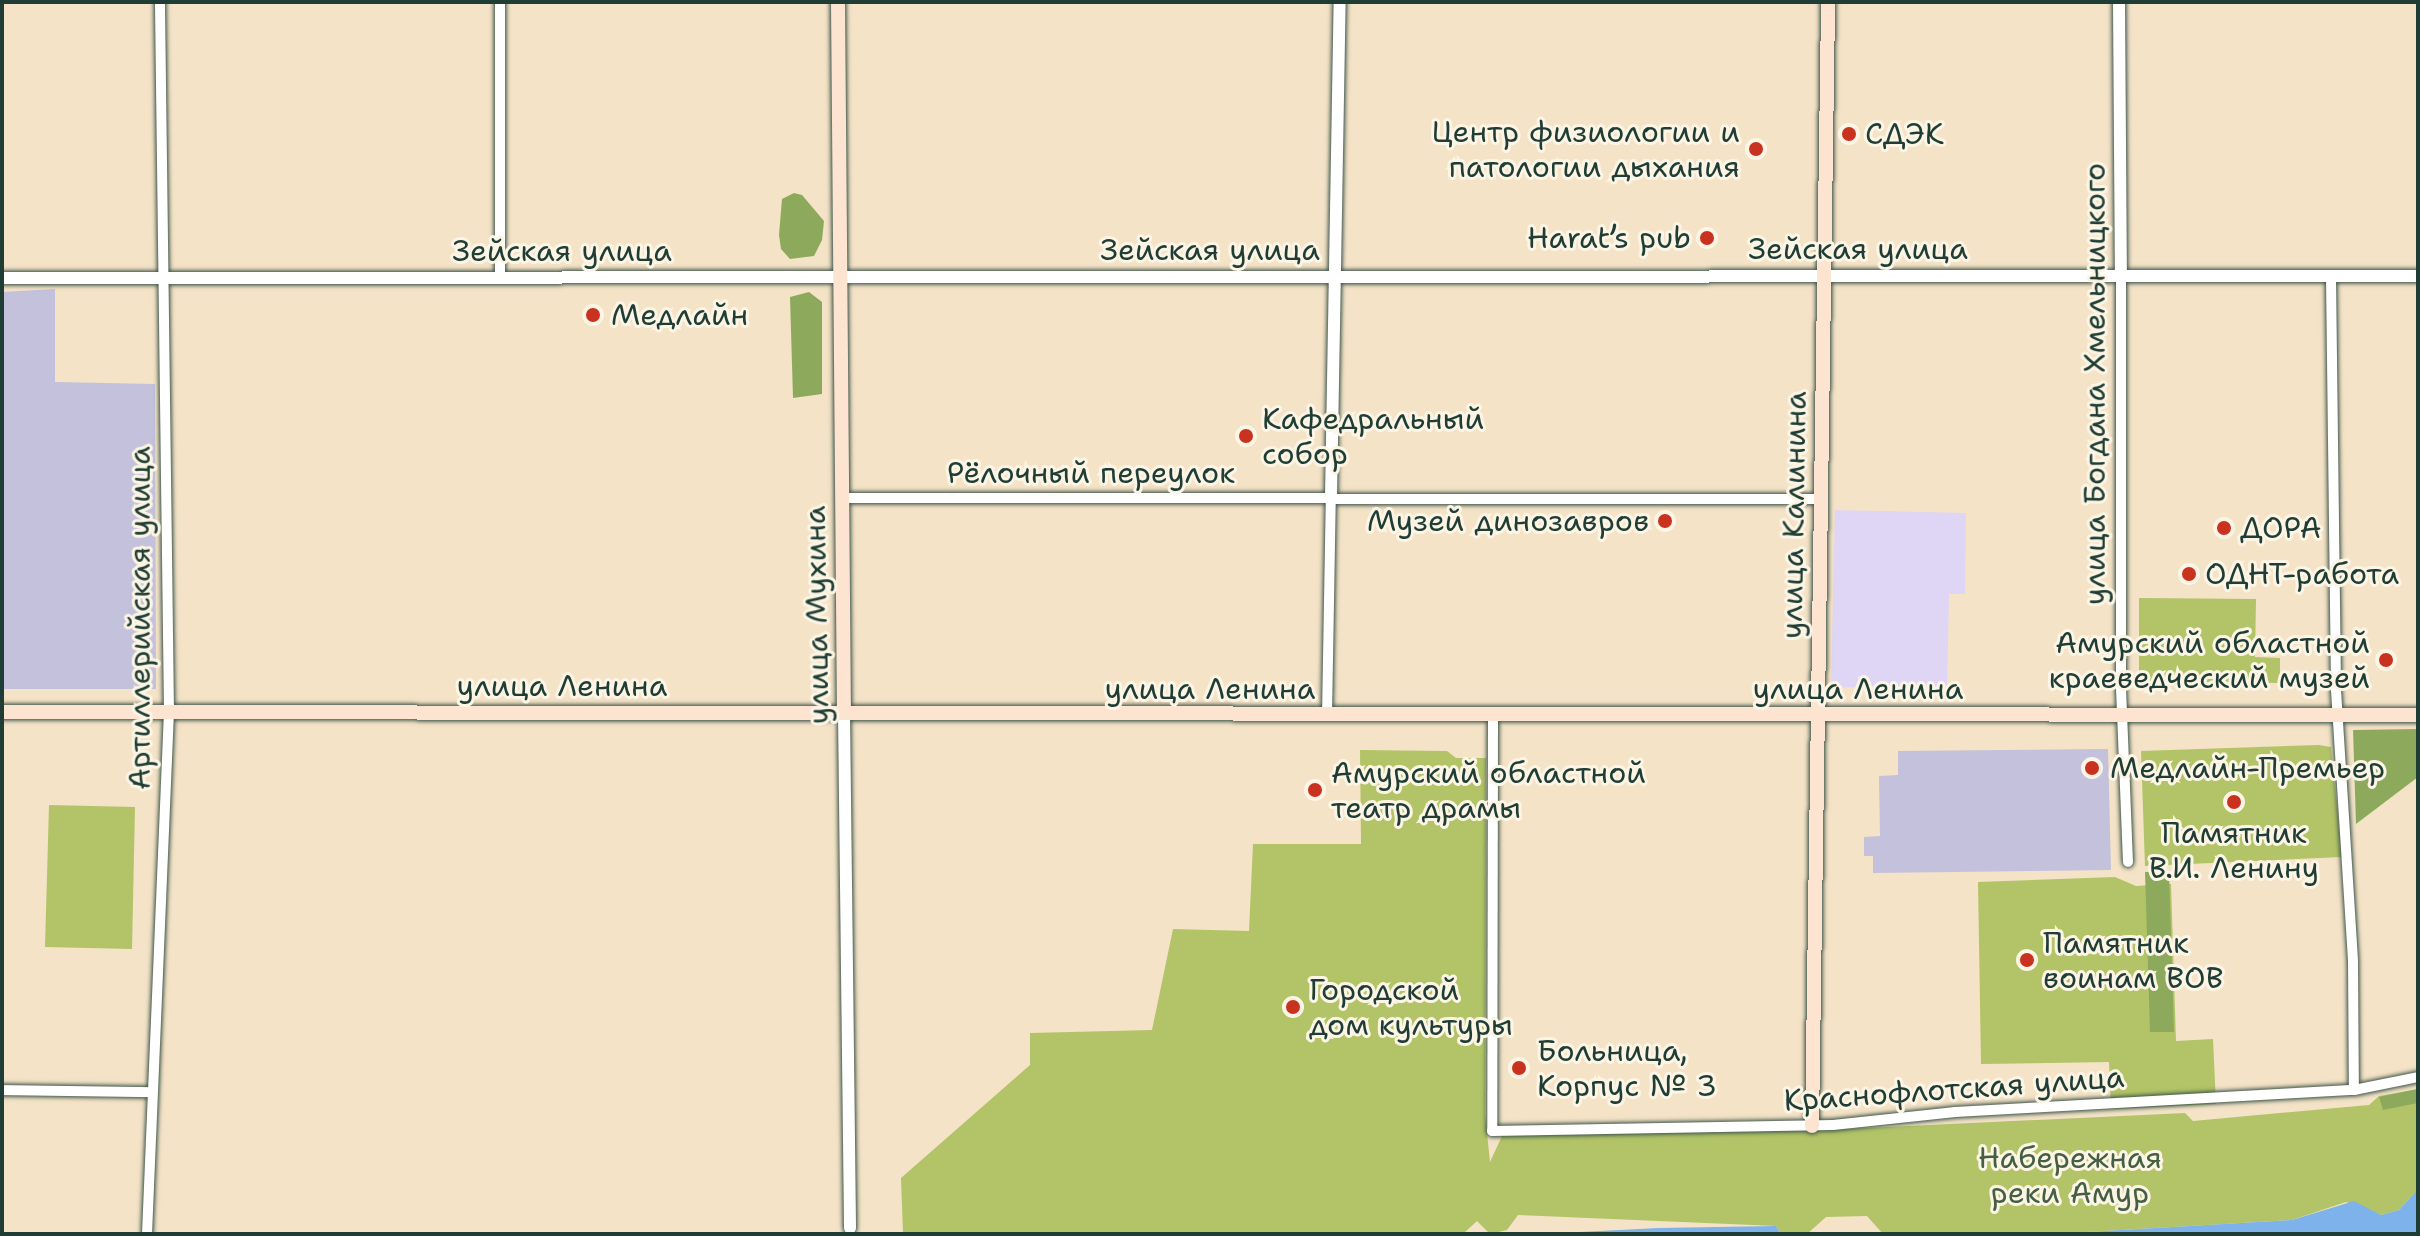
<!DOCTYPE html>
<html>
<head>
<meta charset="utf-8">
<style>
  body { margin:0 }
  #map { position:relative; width:2420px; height:1236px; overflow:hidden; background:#f4e3c7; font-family:"Shantell Sans",sans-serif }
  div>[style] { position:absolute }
  .built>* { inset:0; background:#dfd5f5 }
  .industrial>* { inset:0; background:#c3c1db }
  .green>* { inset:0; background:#b2c467 }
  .forest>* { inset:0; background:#8daa5c }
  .water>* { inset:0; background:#7db2eb }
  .roads { filter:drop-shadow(0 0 2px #3f564a) drop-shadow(0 0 2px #3f564a) }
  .minor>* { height:10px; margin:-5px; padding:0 5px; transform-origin:5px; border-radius:5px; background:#fff }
  .tertiary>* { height:12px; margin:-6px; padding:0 6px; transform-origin:6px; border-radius:6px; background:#fff }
  .secondary>* { height:14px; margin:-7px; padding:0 7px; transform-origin:7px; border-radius:7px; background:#fde4d0 }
  .dots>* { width:22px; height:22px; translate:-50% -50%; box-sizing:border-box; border:4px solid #fcf5e5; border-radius:50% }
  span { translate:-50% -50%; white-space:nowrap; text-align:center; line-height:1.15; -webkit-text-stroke:6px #fcf5e5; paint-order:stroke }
  .poi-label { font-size:30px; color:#1f3d34 }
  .right { translate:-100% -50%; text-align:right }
  .left { translate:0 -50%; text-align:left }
  .street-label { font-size:30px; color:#1f3d34 }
  .park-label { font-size:30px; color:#445f41 }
  .frame { position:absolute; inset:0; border:4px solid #1f3d34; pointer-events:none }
</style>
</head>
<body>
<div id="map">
  <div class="built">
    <i style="clip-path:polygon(1835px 510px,1966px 513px,1965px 594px,1949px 594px,1947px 689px,1831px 687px)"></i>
  </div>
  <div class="industrial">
    <i style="clip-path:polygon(55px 289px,55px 382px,155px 384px,156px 689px,2px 689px,2px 292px)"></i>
    <i style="clip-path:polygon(2108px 749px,2111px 870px,1873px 873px,1873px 856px,1864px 856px,1864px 837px,1880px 836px,1879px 776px,1898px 775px,1898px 751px)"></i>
  </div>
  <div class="green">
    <i style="clip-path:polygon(2139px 598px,2256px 599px,2255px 657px,2280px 658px,2280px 683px,2139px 681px)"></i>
    <i style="clip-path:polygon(2319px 745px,2331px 747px,2342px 857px,2145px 866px,2141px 751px)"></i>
    <i style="clip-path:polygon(1360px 750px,1447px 751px,1456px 758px,1486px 758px,1485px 1114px,1490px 1162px,1502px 1136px,1824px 1130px,2185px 1113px,2193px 1121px,2369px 1105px,2379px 1096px,2418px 1089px,2418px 1189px,2399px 1210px,2381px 1215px,2346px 1202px,2292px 1220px,2053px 1234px,1883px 1234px,1867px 1216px,1826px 1217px,1807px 1234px,1781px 1234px,1776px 1226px,1518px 1215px,1507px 1230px,1490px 1234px,1477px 1221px,1463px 1234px,903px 1234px,901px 1178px,1030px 1065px,1030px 1033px,1152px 1030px,1173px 929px,1249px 931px,1253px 844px,1361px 844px)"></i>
    <i style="clip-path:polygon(49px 805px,135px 807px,132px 949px,45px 947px)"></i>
    <i style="clip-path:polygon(2115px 877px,2136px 886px,2171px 884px,2176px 1041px,2213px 1039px,2216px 1104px,2111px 1109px,2109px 1062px,1981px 1064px,1978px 882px)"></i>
  </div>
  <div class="forest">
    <i style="clip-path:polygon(794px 193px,802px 195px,824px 221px,822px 240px,814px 256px,790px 259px,781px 249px,779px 235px,782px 199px)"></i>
    <i style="clip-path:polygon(809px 292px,822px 302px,822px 394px,793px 398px,790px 297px)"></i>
    <i style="clip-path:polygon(2418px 729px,2418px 777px,2356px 824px,2353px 730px)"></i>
    <i style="clip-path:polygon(2169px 871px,2174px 1032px,2150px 1032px,2145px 872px)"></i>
    <i style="clip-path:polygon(2418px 1089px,2418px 1103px,2383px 1110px,2379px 1097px)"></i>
  </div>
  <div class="water">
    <i style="clip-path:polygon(2418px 1189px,2418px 1234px,2053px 1234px,2292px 1220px,2354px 1201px,2381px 1215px,2399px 1210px)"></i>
    <i style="clip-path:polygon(1776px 1226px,1781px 1234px,1540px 1234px,1659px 1228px)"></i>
  </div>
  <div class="roads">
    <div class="minor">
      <i style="left:500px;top:277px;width:275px;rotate:-90deg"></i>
      <i style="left:2121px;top:277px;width:411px;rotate:90deg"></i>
      <i style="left:2121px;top:688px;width:174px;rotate:87.7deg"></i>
      <i style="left:2331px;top:277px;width:413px;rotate:89.3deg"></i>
      <i style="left:2336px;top:690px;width:272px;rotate:86.4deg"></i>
      <i style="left:2353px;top:961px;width:129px;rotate:89.6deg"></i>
      <i style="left:842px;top:498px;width:979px;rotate:0.06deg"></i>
      <i style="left:1327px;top:716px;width:219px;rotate:-89deg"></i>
      <i style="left:1493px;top:717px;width:414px;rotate:90.1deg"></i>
      <i style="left:1492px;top:1131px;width:341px;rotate:-1deg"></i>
      <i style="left:1833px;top:1125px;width:123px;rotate:-6.1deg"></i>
      <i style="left:1955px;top:1112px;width:400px;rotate:-3.2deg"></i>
      <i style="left:2354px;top:1090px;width:65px;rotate:-11.5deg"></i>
      <i style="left:2px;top:1090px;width:149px;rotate:0.8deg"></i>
      <i style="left:147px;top:1234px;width:522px;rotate:-87.59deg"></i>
      <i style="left:169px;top:712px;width:710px;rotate:-90.73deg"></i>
    </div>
    <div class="tertiary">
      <i style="left:2119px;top:2px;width:275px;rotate:89.6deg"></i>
      <i style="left:2px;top:278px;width:2416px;rotate:-0.05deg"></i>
      <i style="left:1331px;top:497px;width:495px;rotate:-89deg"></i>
      <i style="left:844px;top:713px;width:515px;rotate:89.33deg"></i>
    </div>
    <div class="secondary">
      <i style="left:838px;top:2px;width:711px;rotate:89.52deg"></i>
      <i style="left:2px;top:712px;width:2416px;rotate:0.07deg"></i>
      <i style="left:1812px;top:1126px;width:1124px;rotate:-89.18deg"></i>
    </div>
  </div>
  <div class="dots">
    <i style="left:1849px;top:134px;background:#c8321e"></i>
    <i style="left:1756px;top:149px;background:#c8321e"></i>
    <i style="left:1707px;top:238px;background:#c8321e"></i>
    <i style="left:593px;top:315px;background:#c8321e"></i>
    <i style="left:1246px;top:436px;background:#c8321e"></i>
    <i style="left:1665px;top:521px;background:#c8321e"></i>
    <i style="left:2224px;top:528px;background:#c8321e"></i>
    <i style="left:2189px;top:574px;background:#c8321e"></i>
    <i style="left:2386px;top:660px;background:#c8321e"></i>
    <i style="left:2092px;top:768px;background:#c8321e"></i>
    <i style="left:1315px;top:790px;background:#c8321e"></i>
    <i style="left:2234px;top:802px;background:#c8321e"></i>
    <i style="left:2027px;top:960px;background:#c8321e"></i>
    <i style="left:1293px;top:1007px;background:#c8321e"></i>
    <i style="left:1519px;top:1068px;background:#c8321e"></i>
  </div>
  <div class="poi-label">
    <span class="right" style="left:1740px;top:149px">Центр физиологии и<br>патологии дыхания</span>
    <span class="left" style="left:1865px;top:134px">СДЭК</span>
    <span class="right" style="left:1691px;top:238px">Harat’s pub</span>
    <span class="left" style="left:611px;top:315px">Медлайн</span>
    <span class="left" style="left:1262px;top:436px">Кафедральный<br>собор</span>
    <span class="right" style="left:1649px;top:521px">Музей динозавров</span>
    <span class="left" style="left:2240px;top:528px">ДОРА</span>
    <span class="left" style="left:2205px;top:574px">ОДНТ-работа</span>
    <span class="right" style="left:2370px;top:660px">Амурский областной<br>краеведческий музей</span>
    <span class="left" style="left:2110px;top:768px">Медлайн-Премьер</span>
    <span class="left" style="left:1331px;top:790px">Амурский областной<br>театр драмы</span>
    <span style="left:2234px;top:850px">Памятник<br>В.И. Ленину</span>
    <span class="left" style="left:2043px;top:960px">Памятник<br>воинам ВОВ</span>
    <span class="left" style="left:1309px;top:1007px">Городской<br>дом культуры</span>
    <span class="left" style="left:1537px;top:1068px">Больница,<br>Корпус № 3</span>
  </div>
  <div class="street-label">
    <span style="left:1858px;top:249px">Зейская улица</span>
    <span style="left:1210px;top:250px">Зейская улица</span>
    <span style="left:562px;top:251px">Зейская улица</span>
    <span style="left:2095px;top:384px;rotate:-90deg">улица Богдана Хмельницкого</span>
    <span style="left:1091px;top:473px">Рёлочный переулок</span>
    <span style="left:1794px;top:515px;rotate:-89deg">улица Калинина</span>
    <span style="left:817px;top:615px;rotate:-91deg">улица Мухина</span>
    <span style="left:140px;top:618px;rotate:-90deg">Артиллерийская улица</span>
    <span style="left:562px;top:686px">улица Ленина</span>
    <span style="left:1210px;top:689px">улица Ленина</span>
    <span style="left:1858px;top:689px">улица Ленина</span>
    <span style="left:1954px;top:1089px;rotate:-4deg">Краснофлотская улица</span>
  </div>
  <div class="park-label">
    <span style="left:2070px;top:1175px">Набережная<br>реки Амур</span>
  </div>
  <div class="frame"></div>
</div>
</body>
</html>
